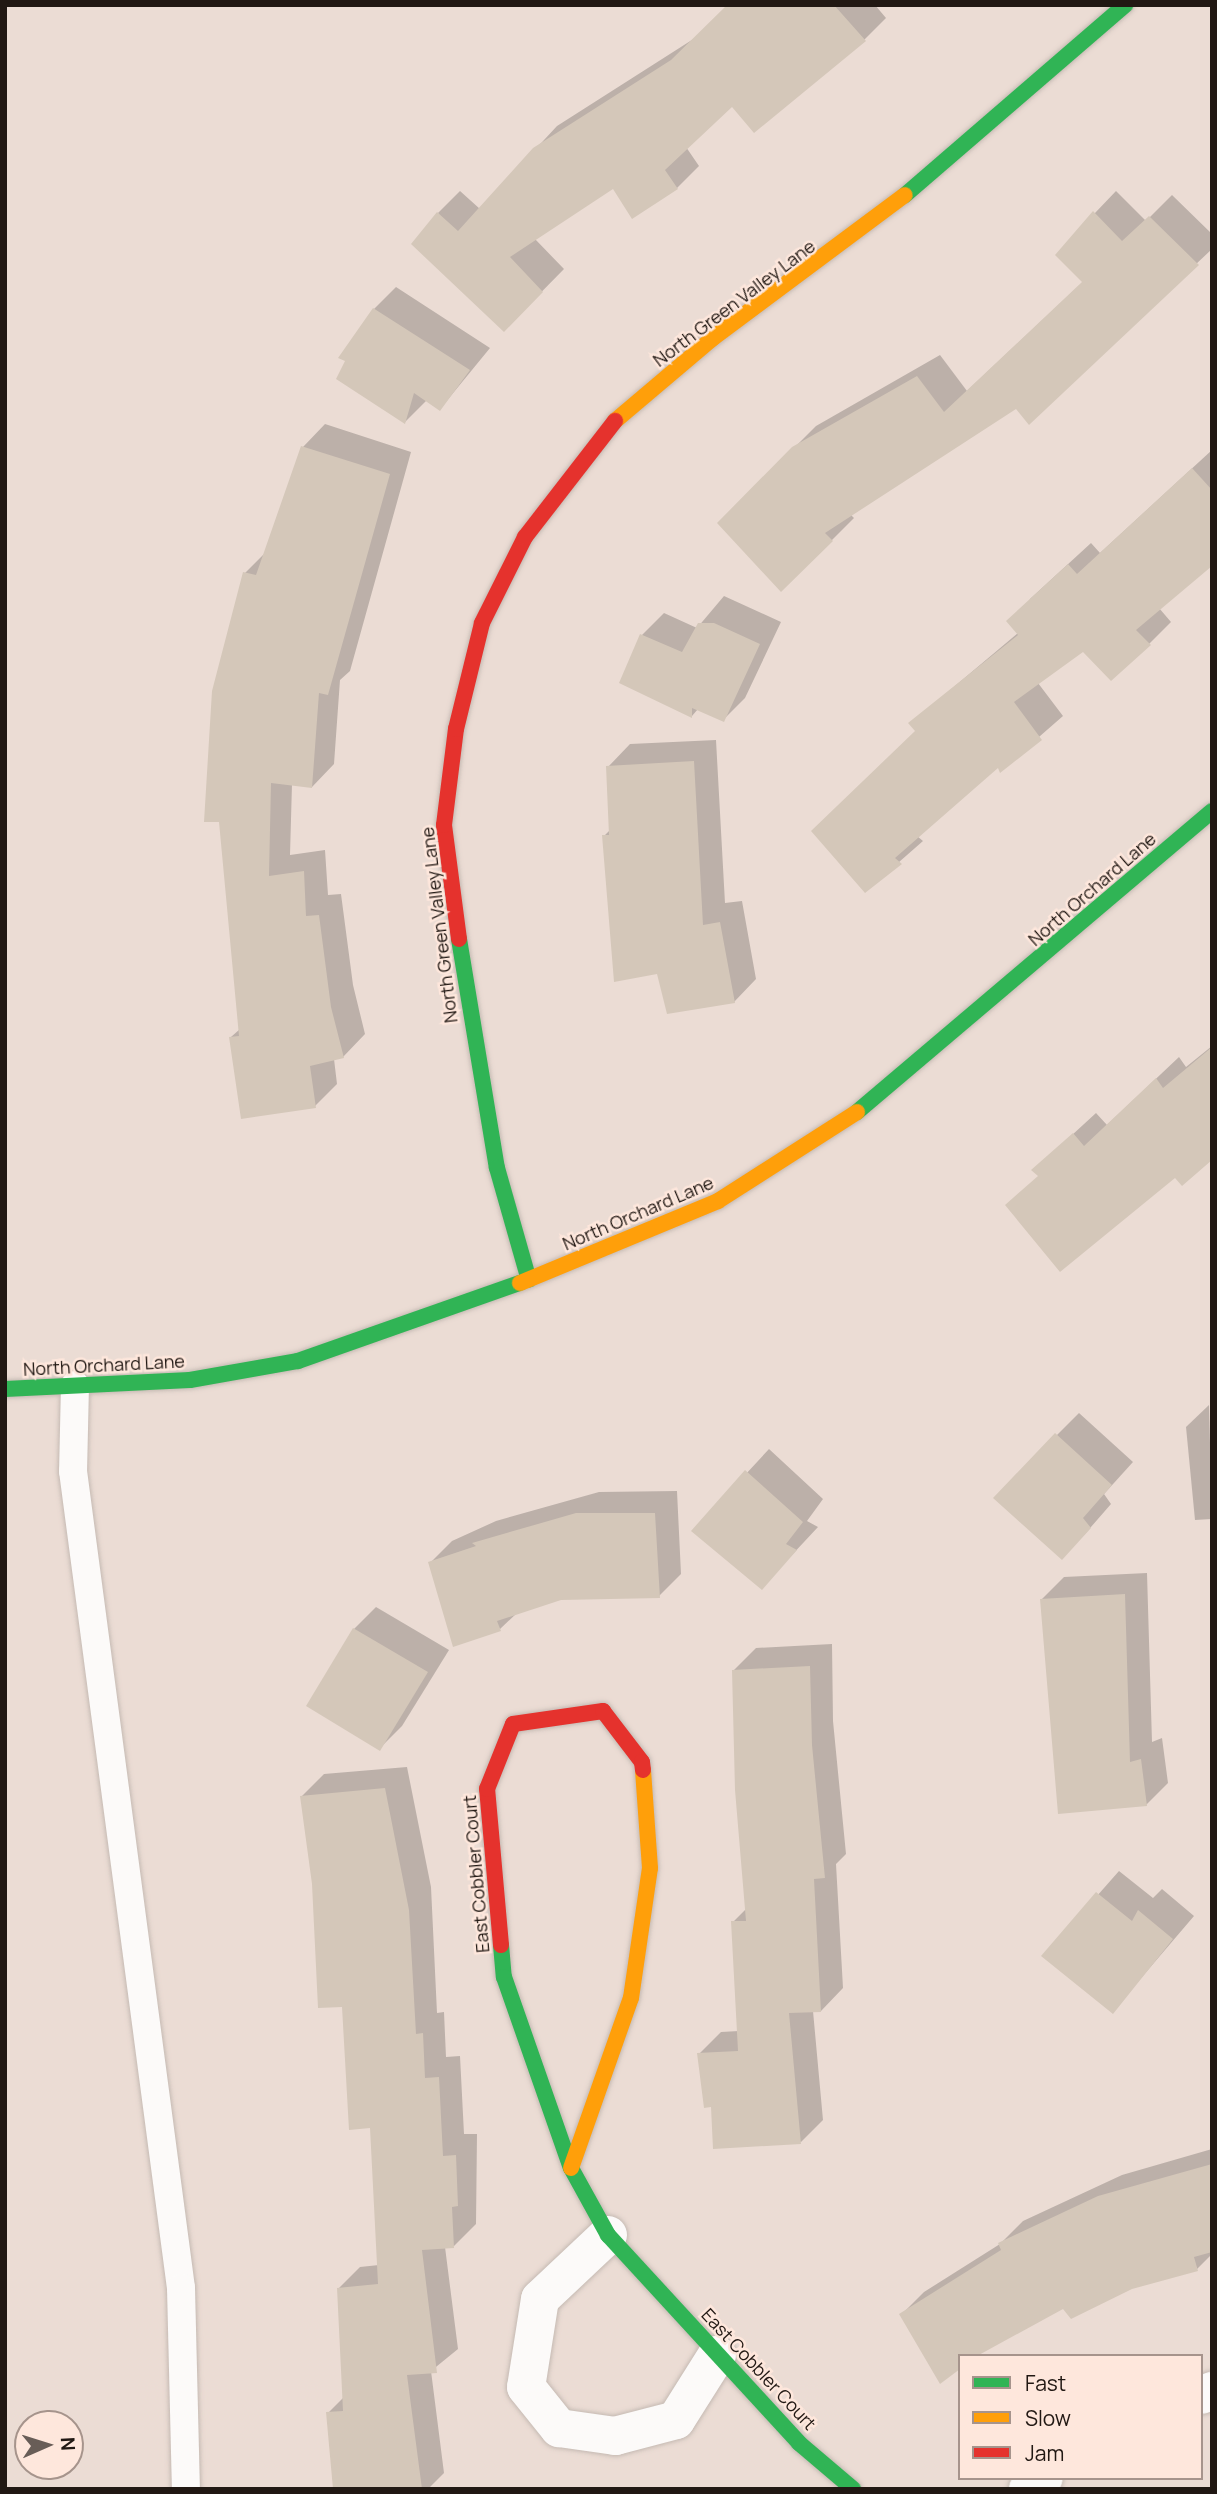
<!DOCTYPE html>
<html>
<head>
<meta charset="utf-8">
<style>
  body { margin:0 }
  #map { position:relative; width:1217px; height:2494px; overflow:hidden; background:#ebdcd4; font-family:Manrope,sans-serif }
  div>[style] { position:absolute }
  .shadow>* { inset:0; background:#0003 }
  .building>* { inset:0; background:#d4c7b9 }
  .roads { filter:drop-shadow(0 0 2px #c5bab3) drop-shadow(0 0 2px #c5bab3) }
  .lane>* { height:28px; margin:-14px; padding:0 14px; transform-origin:14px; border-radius:14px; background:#fcfaf9 }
  .street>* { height:38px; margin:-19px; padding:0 19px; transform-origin:19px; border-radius:19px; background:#fcfaf9 }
  .fast>* { height:16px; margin:-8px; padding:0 8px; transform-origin:8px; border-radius:8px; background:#30b455 }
  .slow>* { height:16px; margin:-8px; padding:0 8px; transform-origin:8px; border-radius:8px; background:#ff9f0a }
  .jam>* { height:16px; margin:-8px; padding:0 8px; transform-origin:8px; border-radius:8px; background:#e5322d }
  span { translate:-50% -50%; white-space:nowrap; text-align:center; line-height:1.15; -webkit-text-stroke:5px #fee7dc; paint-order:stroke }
  .street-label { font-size:18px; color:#211813 }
  .frame { position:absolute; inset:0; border:7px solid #211813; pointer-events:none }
  .legend { position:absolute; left:958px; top:2354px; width:245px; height:126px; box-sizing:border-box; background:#fee7dc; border:2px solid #a6948c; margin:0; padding:9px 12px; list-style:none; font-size:21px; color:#211813 }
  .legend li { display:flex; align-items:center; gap:14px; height:35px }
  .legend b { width:35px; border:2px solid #a6948c }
  .north { position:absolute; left:14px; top:2410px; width:70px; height:70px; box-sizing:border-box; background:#fee7dc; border:2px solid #a6948c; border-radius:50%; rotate:87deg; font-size:19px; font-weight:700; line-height:28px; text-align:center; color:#211813 }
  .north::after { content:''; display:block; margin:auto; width:24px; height:32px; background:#685d57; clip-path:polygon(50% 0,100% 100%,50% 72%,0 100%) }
</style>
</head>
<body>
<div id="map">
  <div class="shadow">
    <i style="clip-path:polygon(732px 5px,875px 5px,886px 18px,864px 40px,732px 104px,686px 147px,699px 166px,677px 188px,633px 216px,614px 186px,535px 239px,564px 269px,504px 330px,438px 213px,460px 191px,480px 209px,557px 126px,695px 38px)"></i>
    <i style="clip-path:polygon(1116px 191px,1146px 221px,1172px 195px,1212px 234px,1212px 249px,1029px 422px,1016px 406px,851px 515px,854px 518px,782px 590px,719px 523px,816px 426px,940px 355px,967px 391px,1084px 281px,1095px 213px)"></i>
    <i style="clip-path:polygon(396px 287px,490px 348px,440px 409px,427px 400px,405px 422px,374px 309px)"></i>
    <i style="clip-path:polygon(325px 424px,411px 452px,350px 671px,340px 680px,334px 764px,312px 787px,292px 784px,290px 855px,325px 850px,328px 895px,341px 894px,353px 985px,365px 1034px,343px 1057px,334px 1059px,337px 1084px,315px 1106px,231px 1037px,240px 1029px,245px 573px,266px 552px,303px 447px)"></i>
    <i style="clip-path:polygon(1212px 450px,1212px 565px,1159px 608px,1171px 622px,1149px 644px,1083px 650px,1038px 683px,1063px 716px,1001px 770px,999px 765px,917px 836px,923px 841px,866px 891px,917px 730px,911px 723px,1018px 633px,1030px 599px,1091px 543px,1100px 553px)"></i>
    <i style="clip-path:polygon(724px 596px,781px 622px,745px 698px,723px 720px,698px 709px,692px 716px,642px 635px,664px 613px,697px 628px)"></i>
    <i style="clip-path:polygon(716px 740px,725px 903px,742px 901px,756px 979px,734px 1002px,658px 972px,604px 836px,611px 829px,608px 767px,630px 744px)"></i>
    <i style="clip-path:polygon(1212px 1046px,1212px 1158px,1175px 1176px,1040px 1175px,1034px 1170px,1096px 1113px,1107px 1125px,1179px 1057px,1186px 1067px)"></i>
    <i style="clip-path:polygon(1209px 1405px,1212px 1519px,1195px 1520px,1186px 1427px)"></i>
    <i style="clip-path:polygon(1079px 1413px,1133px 1462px,1104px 1494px,1111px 1504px,1084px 1535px,1057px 1435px)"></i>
    <i style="clip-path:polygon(769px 1449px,823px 1499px,807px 1521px,818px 1527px,762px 1587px,693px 1531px)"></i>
    <i style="clip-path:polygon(677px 1491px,681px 1574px,659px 1596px,561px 1598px,517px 1613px,500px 1629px,430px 1563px,452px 1541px,496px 1521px,599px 1492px)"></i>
    <i style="clip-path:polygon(1147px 1573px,1152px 1742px,1162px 1738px,1168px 1783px,1146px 1805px,1042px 1599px,1064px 1577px)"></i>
    <i style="clip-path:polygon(376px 1607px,449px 1650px,402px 1726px,380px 1748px,354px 1629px)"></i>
    <i style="clip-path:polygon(832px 1644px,833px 1721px,846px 1854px,836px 1864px,843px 1988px,821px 2011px,813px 2011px,823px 2120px,801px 2142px,712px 2105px,699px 2054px,721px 2032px,739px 2031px,733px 1922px,747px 1908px,733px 1671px,756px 1648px)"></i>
    <i style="clip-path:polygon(407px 1767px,431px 1887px,437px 2013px,444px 2012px,446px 2057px,460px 2056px,464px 2134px,477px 2134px,476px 2224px,454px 2246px,445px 2247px,458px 2349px,431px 2371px,444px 2473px,428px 2489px,334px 2489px,328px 2413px,344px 2397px,338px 2289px,360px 2267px,379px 2265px,371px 2126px,314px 1884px,302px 1796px,324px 1774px)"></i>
    <i style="clip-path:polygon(1119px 1871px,1153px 1898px,1162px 1889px,1194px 1916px,1112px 2012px,1044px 1956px)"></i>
    <i style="clip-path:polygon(1212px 2149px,1212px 2254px,1197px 2269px,1063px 2306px,902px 2314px,924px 2292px,1000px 2244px,1023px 2221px,1122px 2175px)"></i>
  </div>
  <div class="building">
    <i style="clip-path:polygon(727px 5px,834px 5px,866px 41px,754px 133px,732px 107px,665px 170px,678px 189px,632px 219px,613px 189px,510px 257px,543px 292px,504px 332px,411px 244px,437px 212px,458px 231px,533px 148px,671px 60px)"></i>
    <i style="clip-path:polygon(1093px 211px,1122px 241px,1149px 216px,1199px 265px,1029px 425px,1016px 409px,825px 533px,833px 541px,781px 592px,717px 523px,792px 447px,917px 376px,944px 412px,1082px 282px,1055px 255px)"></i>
    <i style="clip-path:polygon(373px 308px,470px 370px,440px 411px,414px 393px,405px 424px,336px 379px,345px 361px,338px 358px)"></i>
    <i style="clip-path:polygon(301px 446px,390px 474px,328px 695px,319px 693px,312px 788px,271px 783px,269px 876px,304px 871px,306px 916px,319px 915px,331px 1007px,344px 1058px,310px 1066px,316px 1108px,241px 1119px,229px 1037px,239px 1036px,219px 822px,204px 822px,212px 691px,243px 572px,256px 575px)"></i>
    <i style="clip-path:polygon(1192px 468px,1212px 490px,1212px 566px,1136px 630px,1151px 645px,1111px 681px,1083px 652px,1014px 702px,1042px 740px,1000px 773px,998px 768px,895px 858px,902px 864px,865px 893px,811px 831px,915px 731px,908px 723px,1018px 635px,1006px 621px,1068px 564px,1077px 574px)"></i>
    <i style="clip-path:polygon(698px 623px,714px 623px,760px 644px,724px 722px,692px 708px,692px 718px,619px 683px,640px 634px,682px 652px)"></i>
    <i style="clip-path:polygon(694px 761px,703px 925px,720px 922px,735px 1003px,667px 1014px,657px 974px,614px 982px,602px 835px,609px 835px,606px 766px)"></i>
    <i style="clip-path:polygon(1212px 1047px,1212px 1160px,1182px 1186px,1175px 1178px,1060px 1272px,1005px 1205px,1038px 1176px,1031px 1170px,1073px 1133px,1084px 1146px,1156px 1078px,1163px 1088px)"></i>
    <i style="clip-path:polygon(1055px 1433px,1112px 1485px,1083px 1518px,1091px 1528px,1062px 1560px,993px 1498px)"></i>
    <i style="clip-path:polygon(745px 1470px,803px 1522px,786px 1544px,797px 1550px,762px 1590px,691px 1531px)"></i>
    <i style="clip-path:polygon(576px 1513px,655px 1513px,660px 1598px,561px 1600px,497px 1621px,501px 1631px,453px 1647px,428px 1562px,476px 1546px,472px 1543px)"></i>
    <i style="clip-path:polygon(1125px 1594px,1130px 1762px,1141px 1759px,1147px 1806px,1058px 1814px,1040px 1599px)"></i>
    <i style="clip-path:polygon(353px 1628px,428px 1672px,380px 1751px,306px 1706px)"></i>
    <i style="clip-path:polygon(810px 1666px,812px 1745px,825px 1878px,814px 1879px,821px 2012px,789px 2013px,801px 2144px,713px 2149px,711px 2107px,704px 2108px,697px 2053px,738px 2051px,731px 1921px,746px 1921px,735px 1790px,732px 1670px)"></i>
    <i style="clip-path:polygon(385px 1788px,409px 1910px,416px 2034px,423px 2033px,425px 2078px,439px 2077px,443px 2156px,456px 2155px,458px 2206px,452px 2207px,454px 2248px,422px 2250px,437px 2373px,407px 2375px,422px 2489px,333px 2489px,326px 2412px,343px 2411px,337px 2288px,378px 2284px,370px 2128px,349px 2130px,342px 2007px,318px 2008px,312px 1884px,300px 1796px)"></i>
    <i style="clip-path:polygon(1096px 1892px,1132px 1921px,1138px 1910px,1173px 1939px,1113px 2014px,1041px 1956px)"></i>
    <i style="clip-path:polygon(1212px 2164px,1212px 2252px,1194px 2257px,1198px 2271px,1132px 2289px,1071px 2319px,1063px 2309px,977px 2356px,960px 2356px,960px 2369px,940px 2384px,899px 2314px,1001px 2250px,998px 2243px,1098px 2196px)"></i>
  </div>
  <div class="roads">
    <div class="lane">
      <i style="left:75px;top:1385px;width:86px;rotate:91.3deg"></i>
      <i style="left:73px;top:1471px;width:824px;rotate:82.47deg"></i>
      <i style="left:181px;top:2288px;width:201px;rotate:88.6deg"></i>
    </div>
    <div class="street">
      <i style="left:608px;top:2235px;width:93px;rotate:136.7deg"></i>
      <i style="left:540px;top:2299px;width:89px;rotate:99deg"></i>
      <i style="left:526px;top:2387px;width:53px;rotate:51.2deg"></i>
      <i style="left:559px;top:2428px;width:57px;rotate:8.1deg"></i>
      <i style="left:615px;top:2436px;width:63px;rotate:-14.7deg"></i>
      <i style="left:676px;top:2420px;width:77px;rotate:-57.8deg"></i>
      <i style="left:1201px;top:2395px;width:12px;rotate:-20deg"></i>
      <i style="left:1028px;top:2489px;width:19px;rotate:-35deg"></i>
    </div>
    <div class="fast">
      <i style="left:905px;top:195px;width:291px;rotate:-40.8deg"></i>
      <i style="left:459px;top:939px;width:232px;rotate:80.6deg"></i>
      <i style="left:497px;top:1168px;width:116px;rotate:74.1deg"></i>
      <i style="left:857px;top:1112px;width:465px;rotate:-40.3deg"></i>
      <i style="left:5px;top:1389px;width:185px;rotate:-2.8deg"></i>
      <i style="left:190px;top:1380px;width:110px;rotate:-10deg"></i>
      <i style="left:298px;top:1361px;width:235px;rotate:-19.4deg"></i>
      <i style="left:501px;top:1945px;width:32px;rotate:85deg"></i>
      <i style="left:504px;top:1977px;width:202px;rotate:70.7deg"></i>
      <i style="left:571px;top:2168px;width:77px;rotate:61.1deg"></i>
      <i style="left:608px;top:2235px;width:282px;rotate:47.4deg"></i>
      <i style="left:799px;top:2443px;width:71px;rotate:40.4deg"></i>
    </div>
    <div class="slow">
      <i style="left:615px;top:421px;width:128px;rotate:-40.3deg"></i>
      <i style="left:713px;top:338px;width:239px;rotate:-36.7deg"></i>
      <i style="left:520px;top:1283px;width:214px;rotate:-22.5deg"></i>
      <i style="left:718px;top:1201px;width:165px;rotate:-32.6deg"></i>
      <i style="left:571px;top:2168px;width:180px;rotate:-70.6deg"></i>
      <i style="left:631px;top:1998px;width:131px;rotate:-81.7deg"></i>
      <i style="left:650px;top:1868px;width:98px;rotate:-94.1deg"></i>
    </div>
    <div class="jam">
      <i style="left:459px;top:939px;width:115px;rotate:-97.5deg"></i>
      <i style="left:444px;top:825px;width:97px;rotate:-82.9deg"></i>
      <i style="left:456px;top:729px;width:109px;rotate:-76.2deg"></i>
      <i style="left:482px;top:623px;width:96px;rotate:-63.4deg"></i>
      <i style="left:525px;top:537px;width:147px;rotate:-52.2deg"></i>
      <i style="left:501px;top:1945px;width:157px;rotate:-95.1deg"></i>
      <i style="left:487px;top:1789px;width:70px;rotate:-68.2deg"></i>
      <i style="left:513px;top:1724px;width:91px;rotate:-8.2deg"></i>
      <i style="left:603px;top:1711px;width:64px;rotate:52.6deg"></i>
      <i style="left:642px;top:1762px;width:8px;rotate:83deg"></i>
    </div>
  </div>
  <div class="street-label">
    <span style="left:734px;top:303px;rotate:-37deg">North Green Valley Lane</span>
    <span style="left:1092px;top:889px;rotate:-41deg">North Orchard Lane</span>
    <span style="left:439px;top:925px;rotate:-97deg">North Green Valley Lane</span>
    <span style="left:638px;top:1213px;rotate:-23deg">North Orchard Lane</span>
    <span style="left:104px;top:1365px;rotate:-3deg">North Orchard Lane</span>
    <span style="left:476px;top:1874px;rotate:-95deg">East Cobbler Court</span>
    <span style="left:759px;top:2369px;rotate:47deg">East Cobbler Court</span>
  </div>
  <div class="frame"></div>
  <ul class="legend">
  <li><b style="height:9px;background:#30b455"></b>Fast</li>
  <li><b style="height:9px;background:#ff9f0a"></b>Slow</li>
  <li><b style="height:9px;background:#e5322d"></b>Jam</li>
  </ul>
  <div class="north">N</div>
</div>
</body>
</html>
